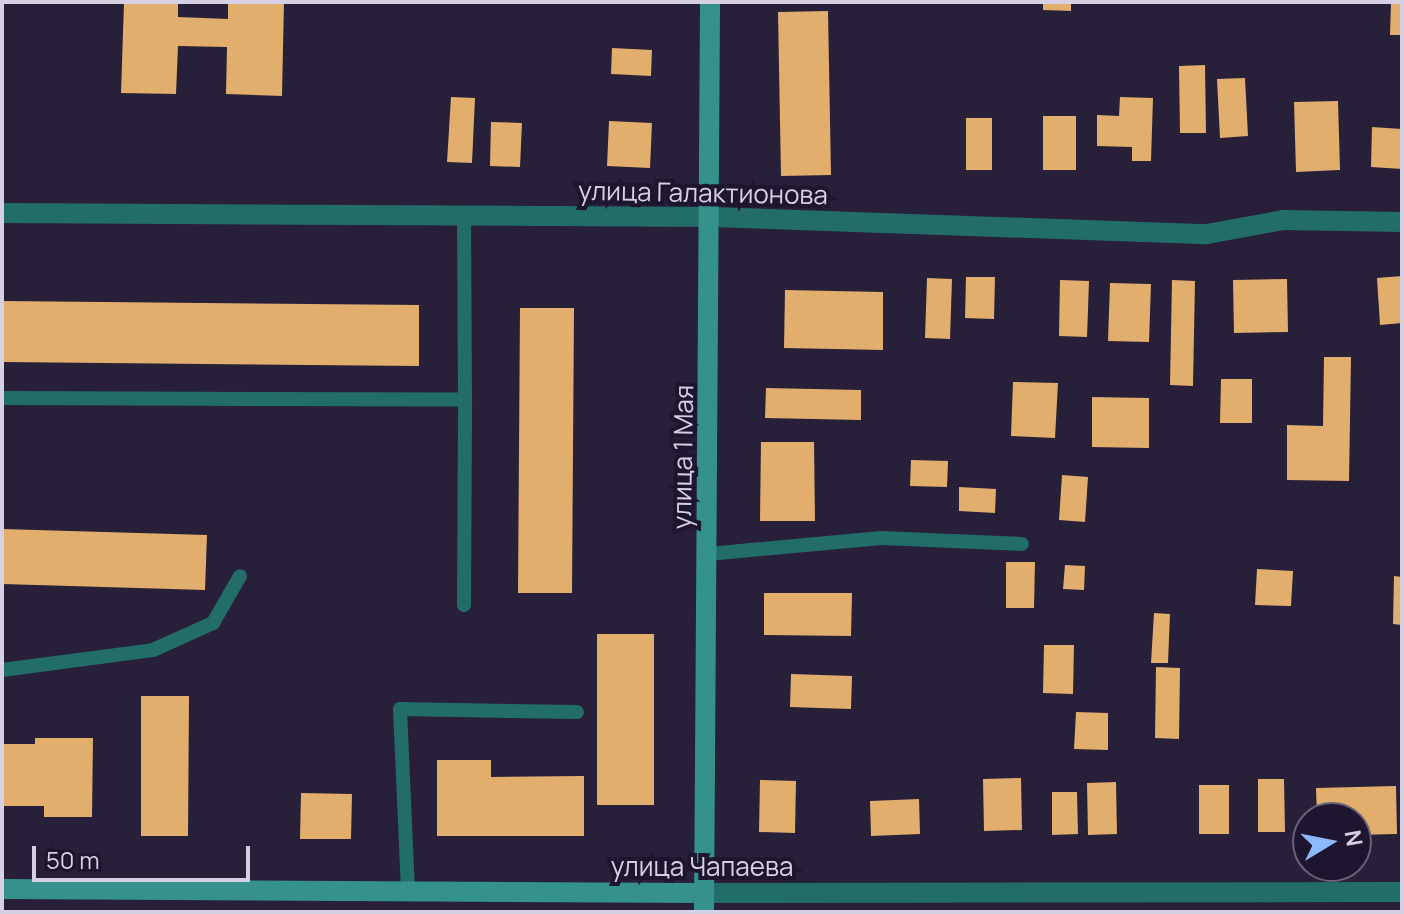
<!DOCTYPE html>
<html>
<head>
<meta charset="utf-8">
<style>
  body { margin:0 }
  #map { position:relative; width:1404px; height:914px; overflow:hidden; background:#281f38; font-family:Manrope,sans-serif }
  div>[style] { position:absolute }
  .building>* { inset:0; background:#e1ae6e }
  .lane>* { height:14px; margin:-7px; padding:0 7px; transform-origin:7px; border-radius:7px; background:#236d68 }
  .street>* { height:20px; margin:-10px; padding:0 10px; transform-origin:10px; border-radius:10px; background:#236d68 }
  .secondary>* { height:20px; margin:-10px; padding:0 10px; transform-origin:10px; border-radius:10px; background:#34928b }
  span { translate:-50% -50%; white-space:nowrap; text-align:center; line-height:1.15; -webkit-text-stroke:8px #1e162e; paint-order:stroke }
  .street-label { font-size:26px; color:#d6d1e2 }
  .frame { position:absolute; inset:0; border:4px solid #d6d1e2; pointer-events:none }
  .north { position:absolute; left:1292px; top:802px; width:80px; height:80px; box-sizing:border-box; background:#1e162e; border:2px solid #686176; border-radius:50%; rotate:80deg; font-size:22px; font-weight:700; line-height:32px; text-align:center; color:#d6d1e2 }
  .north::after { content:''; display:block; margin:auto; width:28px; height:36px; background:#8cb9fc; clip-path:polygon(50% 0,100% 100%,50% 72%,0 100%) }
  .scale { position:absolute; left:32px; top:846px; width:218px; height:36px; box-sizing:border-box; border:4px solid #d6d1e2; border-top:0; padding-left:10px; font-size:24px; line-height:28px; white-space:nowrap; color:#d6d1e2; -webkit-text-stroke:6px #1e162e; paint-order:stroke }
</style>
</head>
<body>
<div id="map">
  <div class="building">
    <i style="clip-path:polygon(124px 2px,178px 2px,178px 17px,228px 19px,228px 2px,284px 2px,282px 96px,226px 94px,227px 47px,178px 46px,176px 94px,121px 93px)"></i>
    <i style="clip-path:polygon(1043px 2px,1071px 2px,1071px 11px,1043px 10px)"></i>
    <i style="clip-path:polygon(1391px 2px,1402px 2px,1402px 35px,1390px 35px)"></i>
    <i style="clip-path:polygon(828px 11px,831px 175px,781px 176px,778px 12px)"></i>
    <i style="clip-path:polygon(612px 48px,652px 50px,651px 76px,611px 74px)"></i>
    <i style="clip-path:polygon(1205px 65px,1206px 133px,1180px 133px,1179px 66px)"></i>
    <i style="clip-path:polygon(1245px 78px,1248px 136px,1220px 138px,1217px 79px)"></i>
    <i style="clip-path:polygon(451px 97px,475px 98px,472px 163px,447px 162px)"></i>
    <i style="clip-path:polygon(1120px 97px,1153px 98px,1151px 161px,1132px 161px,1132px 147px,1097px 146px,1097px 115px,1119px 116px)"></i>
    <i style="clip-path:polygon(1338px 101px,1340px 170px,1296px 172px,1294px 102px)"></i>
    <i style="clip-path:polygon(1043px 116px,1076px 116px,1076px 170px,1043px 170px)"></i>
    <i style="clip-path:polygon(966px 118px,992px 118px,992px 170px,966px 170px)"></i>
    <i style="clip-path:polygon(609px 121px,652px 123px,650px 168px,607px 166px)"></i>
    <i style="clip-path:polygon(491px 122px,522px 123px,520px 167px,490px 166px)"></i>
    <i style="clip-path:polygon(1372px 127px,1402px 129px,1402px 169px,1371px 167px)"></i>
    <i style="clip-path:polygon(1402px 276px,1402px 323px,1380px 325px,1377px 278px)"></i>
    <i style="clip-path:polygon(966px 277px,995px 277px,994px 319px,965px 318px)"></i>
    <i style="clip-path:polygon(927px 278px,952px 279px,950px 339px,925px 338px)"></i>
    <i style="clip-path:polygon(1287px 279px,1288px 332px,1234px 333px,1233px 280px)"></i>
    <i style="clip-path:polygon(1060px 280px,1089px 281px,1087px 337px,1059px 336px)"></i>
    <i style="clip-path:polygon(1172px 280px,1195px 281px,1193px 386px,1170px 385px)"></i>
    <i style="clip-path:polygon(1110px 283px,1151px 284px,1149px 342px,1108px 341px)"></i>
    <i style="clip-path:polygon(785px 290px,883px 292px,883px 350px,784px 348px)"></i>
    <i style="clip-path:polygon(2px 301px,419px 305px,419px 366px,2px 362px)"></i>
    <i style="clip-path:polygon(520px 308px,574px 308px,572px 593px,518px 593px)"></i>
    <i style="clip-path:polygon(1324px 357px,1351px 357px,1349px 481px,1287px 480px,1287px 425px,1323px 426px)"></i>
    <i style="clip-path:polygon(1221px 379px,1252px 379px,1252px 423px,1220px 423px)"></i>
    <i style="clip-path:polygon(1013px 382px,1058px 383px,1055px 438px,1011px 436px)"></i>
    <i style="clip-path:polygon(766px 388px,861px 390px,861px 420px,765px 418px)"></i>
    <i style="clip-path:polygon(1092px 397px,1149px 398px,1149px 448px,1092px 447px)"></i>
    <i style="clip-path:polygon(761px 442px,814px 442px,815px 521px,760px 521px)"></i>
    <i style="clip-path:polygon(911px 460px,948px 461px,947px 487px,910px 486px)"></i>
    <i style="clip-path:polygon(1062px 475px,1088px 477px,1085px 522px,1059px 520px)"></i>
    <i style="clip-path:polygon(959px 487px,996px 489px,995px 513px,959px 511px)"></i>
    <i style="clip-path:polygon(2px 529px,207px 535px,205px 590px,2px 584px)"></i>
    <i style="clip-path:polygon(1006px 562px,1035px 562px,1034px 608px,1006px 608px)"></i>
    <i style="clip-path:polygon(1065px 565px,1085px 566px,1084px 590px,1063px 589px)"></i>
    <i style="clip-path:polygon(1257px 569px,1293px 571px,1291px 606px,1255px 605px)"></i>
    <i style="clip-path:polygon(1394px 576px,1402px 577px,1402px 625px,1393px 624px)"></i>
    <i style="clip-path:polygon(764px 593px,852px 593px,851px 636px,764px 635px)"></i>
    <i style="clip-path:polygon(1154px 613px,1170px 614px,1168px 663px,1151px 663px)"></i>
    <i style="clip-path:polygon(597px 634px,654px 634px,654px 805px,597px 805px)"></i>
    <i style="clip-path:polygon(1044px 645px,1074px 645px,1073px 694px,1043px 693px)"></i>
    <i style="clip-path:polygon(1156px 667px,1180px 668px,1179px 739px,1155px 738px)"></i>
    <i style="clip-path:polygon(791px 674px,852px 676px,851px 709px,790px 707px)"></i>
    <i style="clip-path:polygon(141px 696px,189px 696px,188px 836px,141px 836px)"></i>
    <i style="clip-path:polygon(1076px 712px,1108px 713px,1108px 750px,1074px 749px)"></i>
    <i style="clip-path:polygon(35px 738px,93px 738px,92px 817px,44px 817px,44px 806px,2px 806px,2px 744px,35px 744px)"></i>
    <i style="clip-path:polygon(437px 760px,491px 760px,491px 777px,584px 776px,584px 836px,437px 836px)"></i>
    <i style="clip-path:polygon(1021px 778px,1022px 830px,984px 831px,983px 779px)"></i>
    <i style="clip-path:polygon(1258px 779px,1284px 779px,1285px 832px,1258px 832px)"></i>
    <i style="clip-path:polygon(760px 780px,796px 781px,795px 833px,759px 832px)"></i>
    <i style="clip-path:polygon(1116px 782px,1117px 834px,1088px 835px,1087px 783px)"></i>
    <i style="clip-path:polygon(1199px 785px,1229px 785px,1229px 834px,1199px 834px)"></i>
    <i style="clip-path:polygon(1396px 786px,1397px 834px,1356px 835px,1356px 818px,1317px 818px,1316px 788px)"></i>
    <i style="clip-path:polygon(1052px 792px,1077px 792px,1078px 834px,1052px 835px)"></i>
    <i style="clip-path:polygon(301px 793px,352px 794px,351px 839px,300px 839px)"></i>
    <i style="clip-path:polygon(919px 799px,920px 834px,871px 836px,870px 801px)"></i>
  </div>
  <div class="lane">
    <i style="left:2px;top:398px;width:463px;rotate:0.2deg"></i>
    <i style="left:465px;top:400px;width:184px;rotate:-90.3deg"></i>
    <i style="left:708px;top:554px;width:174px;rotate:-5.3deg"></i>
    <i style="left:881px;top:538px;width:141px;rotate:2.4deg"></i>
    <i style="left:464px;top:605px;width:205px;rotate:-89.7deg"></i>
    <i style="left:2px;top:670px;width:152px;rotate:-7.5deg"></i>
    <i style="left:153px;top:650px;width:66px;rotate:-24.2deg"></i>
    <i style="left:213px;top:623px;width:54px;rotate:-60.1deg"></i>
    <i style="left:408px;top:892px;width:183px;rotate:-92.5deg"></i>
    <i style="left:400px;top:709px;width:177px;rotate:1deg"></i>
  </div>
  <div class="street">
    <i style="left:2px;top:213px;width:710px;rotate:0.32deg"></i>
    <i style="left:712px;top:217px;width:495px;rotate:2deg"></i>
    <i style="left:1207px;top:234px;width:77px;rotate:-10.4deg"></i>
    <i style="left:1283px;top:220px;width:119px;rotate:1deg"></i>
    <i style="left:704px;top:893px;width:698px;rotate:-0.08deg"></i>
  </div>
  <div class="secondary">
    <i style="left:2px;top:889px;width:702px;rotate:0.33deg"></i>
    <i style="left:704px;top:912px;width:910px;rotate:-89.62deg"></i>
  </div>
  <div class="street-label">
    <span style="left:703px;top:193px;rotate:1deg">улица Галактионова</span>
    <span style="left:683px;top:457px;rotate:-89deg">улица 1 Мая</span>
    <span style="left:702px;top:867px">улица Чапаева</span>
  </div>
  <div class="frame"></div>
  <div class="north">N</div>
  <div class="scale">50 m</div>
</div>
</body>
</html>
